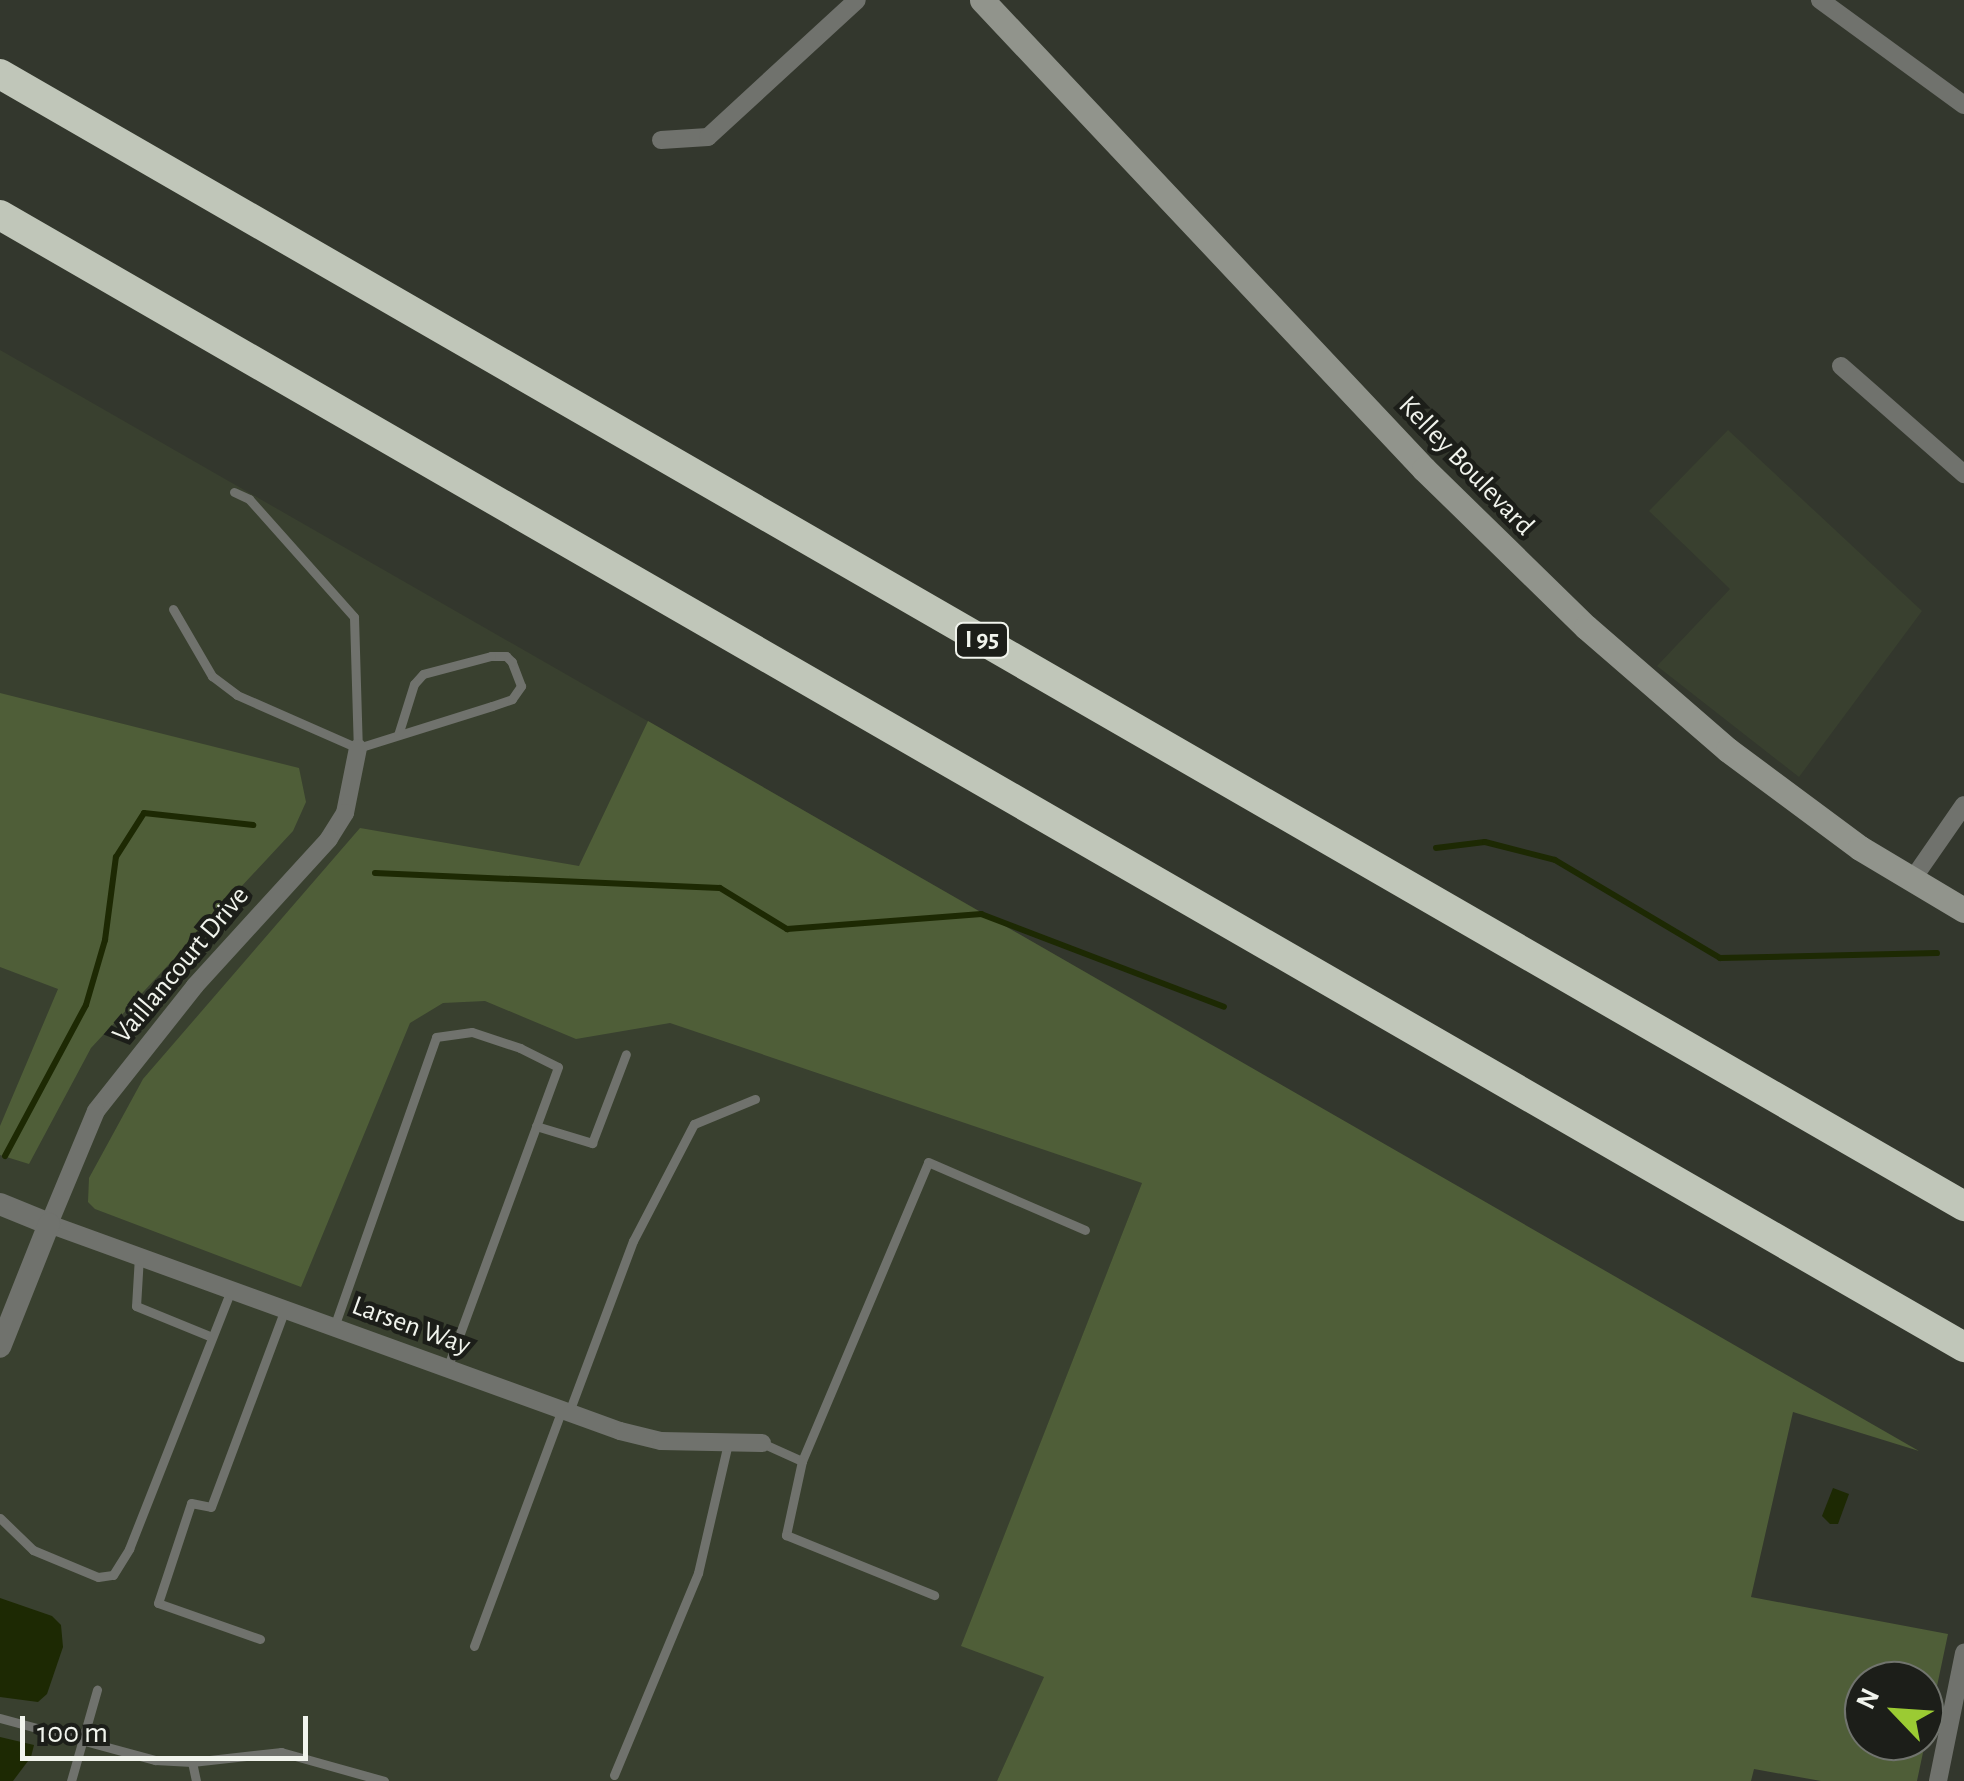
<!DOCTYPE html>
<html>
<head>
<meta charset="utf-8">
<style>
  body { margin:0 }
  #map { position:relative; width:1964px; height:1781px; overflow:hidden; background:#33372d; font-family:"Alegreya Sans",sans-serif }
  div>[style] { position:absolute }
  .built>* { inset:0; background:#39402f }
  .green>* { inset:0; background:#4f5e38 }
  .water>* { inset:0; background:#1d2903 }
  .stream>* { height:6px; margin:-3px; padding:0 3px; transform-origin:3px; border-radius:3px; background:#1d2903 }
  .service>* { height:9px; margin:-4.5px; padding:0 4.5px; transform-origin:4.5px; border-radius:4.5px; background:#70726d }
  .minor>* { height:18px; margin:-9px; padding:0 9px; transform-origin:9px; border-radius:9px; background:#70726d }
  .tertiary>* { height:22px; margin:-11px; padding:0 11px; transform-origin:11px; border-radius:11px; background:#70726d }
  .secondary>* { height:25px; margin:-12.5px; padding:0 12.5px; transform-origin:12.5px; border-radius:12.5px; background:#91948c }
  .motorway>* { height:30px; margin:-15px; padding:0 15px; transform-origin:15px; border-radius:15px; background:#c0c6b9 }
  span { translate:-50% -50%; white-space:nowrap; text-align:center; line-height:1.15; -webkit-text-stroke:9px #1c1e19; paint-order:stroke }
  .shield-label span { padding:2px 8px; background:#1c1e19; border:2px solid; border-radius:8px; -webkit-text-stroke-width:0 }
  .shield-label { font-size:25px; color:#f1f4ed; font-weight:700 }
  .street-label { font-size:28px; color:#f1f4ed }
  .north { position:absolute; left:1844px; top:1661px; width:100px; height:100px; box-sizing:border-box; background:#1c1e19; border:2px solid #71746e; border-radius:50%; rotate:295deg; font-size:28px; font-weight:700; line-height:40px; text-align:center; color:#f1f4ed }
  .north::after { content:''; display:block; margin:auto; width:35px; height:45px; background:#9bcb33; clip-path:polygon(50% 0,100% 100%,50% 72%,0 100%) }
  .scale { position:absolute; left:20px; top:1716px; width:288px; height:45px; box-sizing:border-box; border:5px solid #f1f4ed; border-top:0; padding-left:12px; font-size:30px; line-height:35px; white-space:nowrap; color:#f1f4ed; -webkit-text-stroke:8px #1c1e19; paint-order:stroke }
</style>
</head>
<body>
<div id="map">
  <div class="built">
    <i style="clip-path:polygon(0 350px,1199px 1037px,962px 1645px,1045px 1677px,997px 1781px,0 1781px)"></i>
    <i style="clip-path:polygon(1728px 430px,1922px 611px,1799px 777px,1657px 666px,1730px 589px,1649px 511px)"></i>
  </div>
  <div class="green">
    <i style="clip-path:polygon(0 693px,299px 768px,306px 802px,293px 831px,91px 1048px,29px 1164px,0 1155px,0 1126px,58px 989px,0 967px)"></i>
    <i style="clip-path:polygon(evenodd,648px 721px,1919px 1451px,1793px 1412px,1751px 1597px,1948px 1634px,1917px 1781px,1821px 1781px,1754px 1769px,1751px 1781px,997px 1781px,1044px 1677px,961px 1646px,1142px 1183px,670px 1023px,576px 1039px,485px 1001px,443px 1003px,410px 1023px,301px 1287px,95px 1209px,88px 1202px,89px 1178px,143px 1079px,360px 828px,579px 866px,648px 721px,1864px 1681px,1924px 1681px,1924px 1741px,1864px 1741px,1864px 1681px)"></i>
  </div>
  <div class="water">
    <i style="clip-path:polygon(1833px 1488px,1849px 1494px,1838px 1524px,1830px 1524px,1822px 1516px)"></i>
    <i style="clip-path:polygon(0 1598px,52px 1616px,61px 1625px,63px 1647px,47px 1694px,38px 1702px,0 1697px)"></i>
    <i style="clip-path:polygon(0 1737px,34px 1745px,31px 1757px,13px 1781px,0 1781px)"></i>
  </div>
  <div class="stream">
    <i style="left:1436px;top:848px;width:49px;rotate:-7deg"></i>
    <i style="left:1485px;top:842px;width:72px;rotate:14.4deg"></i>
    <i style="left:1555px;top:860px;width:192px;rotate:30.7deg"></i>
    <i style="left:1720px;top:958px;width:217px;rotate:-1.3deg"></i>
    <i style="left:375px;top:873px;width:345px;rotate:2.5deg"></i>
    <i style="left:720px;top:888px;width:79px;rotate:31.5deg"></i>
    <i style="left:787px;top:929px;width:195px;rotate:-4.4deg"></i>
    <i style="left:981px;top:914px;width:260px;rotate:20.9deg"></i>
    <i style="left:5px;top:1156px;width:171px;rotate:-61.8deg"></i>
    <i style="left:86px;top:1005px;width:68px;rotate:-73.7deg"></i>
    <i style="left:105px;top:940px;width:84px;rotate:-82.5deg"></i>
    <i style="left:116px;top:857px;width:52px;rotate:-57.5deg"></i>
    <i style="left:144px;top:813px;width:110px;rotate:6.3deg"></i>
  </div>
  <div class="service">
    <i style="left:234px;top:492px;width:17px;rotate:25deg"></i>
    <i style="left:249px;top:499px;width:158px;rotate:48.3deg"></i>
    <i style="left:354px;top:617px;width:131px;rotate:88.3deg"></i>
    <i style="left:173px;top:609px;width:78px;rotate:59.8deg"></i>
    <i style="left:212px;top:676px;width:31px;rotate:37deg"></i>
    <i style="left:237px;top:695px;width:132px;rotate:23.7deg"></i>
    <i style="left:358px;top:748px;width:140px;rotate:-17.4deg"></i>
    <i style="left:492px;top:706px;width:21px;rotate:-19deg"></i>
    <i style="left:512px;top:699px;width:16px;rotate:-55deg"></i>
    <i style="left:521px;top:686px;width:26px;rotate:-111deg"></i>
    <i style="left:512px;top:662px;width:8px;rotate:-135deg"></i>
    <i style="left:506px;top:656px;width:15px;rotate:180deg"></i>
    <i style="left:491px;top:656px;width:70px;rotate:165.2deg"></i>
    <i style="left:423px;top:674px;width:13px;rotate:132deg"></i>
    <i style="left:414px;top:684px;width:53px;rotate:107.4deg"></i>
    <i style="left:536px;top:1126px;width:59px;rotate:16.9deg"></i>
    <i style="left:592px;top:1143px;width:95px;rotate:-69.1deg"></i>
    <i style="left:139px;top:1256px;width:50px;rotate:93.4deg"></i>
    <i style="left:136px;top:1306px;width:82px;rotate:22.2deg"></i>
    <i style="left:334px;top:1327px;width:307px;rotate:-70.6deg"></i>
    <i style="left:436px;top:1037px;width:36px;rotate:-8deg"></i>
    <i style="left:472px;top:1032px;width:51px;rotate:18.4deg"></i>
    <i style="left:520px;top:1048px;width:42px;rotate:26.6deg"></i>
    <i style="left:558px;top:1067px;width:321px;rotate:110.2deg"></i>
    <i style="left:569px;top:1412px;width:183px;rotate:-69.5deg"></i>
    <i style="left:633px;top:1241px;width:132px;rotate:-62.5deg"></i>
    <i style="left:694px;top:1124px;width:66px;rotate:-22.3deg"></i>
    <i style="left:762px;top:1443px;width:44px;rotate:24.2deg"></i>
    <i style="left:802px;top:1461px;width:324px;rotate:-67.1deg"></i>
    <i style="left:928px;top:1162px;width:171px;rotate:23.4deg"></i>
    <i style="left:802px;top:1461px;width:76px;rotate:102.2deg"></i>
    <i style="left:786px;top:1535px;width:160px;rotate:22.1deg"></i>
    <i style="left:0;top:1518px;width:46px;rotate:44.1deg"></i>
    <i style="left:33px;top:1550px;width:70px;rotate:22.6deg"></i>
    <i style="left:98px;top:1577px;width:15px;rotate:-8deg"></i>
    <i style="left:113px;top:1575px;width:31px;rotate:-58deg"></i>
    <i style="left:129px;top:1549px;width:278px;rotate:-68.5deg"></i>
    <i style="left:260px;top:1639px;width:108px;rotate:-160.6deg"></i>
    <i style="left:158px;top:1603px;width:105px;rotate:-71.7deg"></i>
    <i style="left:191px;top:1503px;width:20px;rotate:11deg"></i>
    <i style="left:211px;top:1507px;width:211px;rotate:-69.5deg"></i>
    <i style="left:474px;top:1646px;width:252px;rotate:-69.6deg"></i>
    <i style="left:0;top:1718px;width:161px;rotate:15.2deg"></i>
    <i style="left:155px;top:1760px;width:37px;rotate:3deg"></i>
    <i style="left:192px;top:1762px;width:19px;rotate:78deg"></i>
    <i style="left:192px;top:1762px;width:90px;rotate:-6.4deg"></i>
    <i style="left:281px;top:1752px;width:107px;rotate:15.7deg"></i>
    <i style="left:614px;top:1775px;width:219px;rotate:-67.4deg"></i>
    <i style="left:698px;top:1573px;width:133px;rotate:-77deg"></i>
    <i style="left:71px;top:1781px;width:95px;rotate:-74.1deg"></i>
  </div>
  <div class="minor">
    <i style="left:1820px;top:0;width:178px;rotate:36.1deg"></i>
    <i style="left:661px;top:140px;width:47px;rotate:-3.7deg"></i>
    <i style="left:708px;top:137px;width:202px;rotate:-42.6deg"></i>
    <i style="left:1841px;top:366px;width:164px;rotate:41.3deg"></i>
    <i style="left:358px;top:748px;width:66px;rotate:101.3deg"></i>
    <i style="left:345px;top:813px;width:31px;rotate:122deg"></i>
    <i style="left:329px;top:839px;width:199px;rotate:132.4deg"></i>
    <i style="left:195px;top:986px;width:159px;rotate:128.4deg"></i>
    <i style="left:96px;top:1111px;width:122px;rotate:112.6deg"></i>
    <i style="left:49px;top:1224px;width:607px;rotate:19.93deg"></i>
    <i style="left:620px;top:1431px;width:42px;rotate:13.7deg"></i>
    <i style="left:661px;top:1441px;width:101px;rotate:1.1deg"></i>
    <i style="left:1912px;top:880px;width:91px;rotate:-55.3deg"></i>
    <i style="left:1938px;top:1781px;width:131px;rotate:-78.5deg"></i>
  </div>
  <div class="tertiary">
    <i style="left:0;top:1204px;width:53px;rotate:22.2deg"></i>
    <i style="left:49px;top:1224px;width:132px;rotate:111.7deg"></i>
  </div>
  <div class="secondary">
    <i style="left:982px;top:0;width:644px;rotate:46.7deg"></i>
    <i style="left:1424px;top:469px;width:226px;rotate:44.3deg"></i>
    <i style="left:1586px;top:627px;width:188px;rotate:40.9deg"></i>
    <i style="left:1728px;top:750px;width:164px;rotate:36.6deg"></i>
    <i style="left:1860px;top:848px;width:121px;rotate:30.8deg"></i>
  </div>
  <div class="motorway">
    <i style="left:0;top:74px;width:2267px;rotate:29.96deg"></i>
    <i style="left:0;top:215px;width:2267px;rotate:29.96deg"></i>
  </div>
  <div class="shield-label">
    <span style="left:982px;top:640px">I 95</span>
  </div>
  <div class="street-label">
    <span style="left:1466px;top:466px;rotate:46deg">Kelley Boulevard</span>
    <span style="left:181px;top:965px;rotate:-50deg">Vaillancourt Drive</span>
    <span style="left:411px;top:1326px;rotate:20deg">Larsen Way</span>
  </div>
  <div class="north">N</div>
  <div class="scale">100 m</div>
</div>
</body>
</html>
